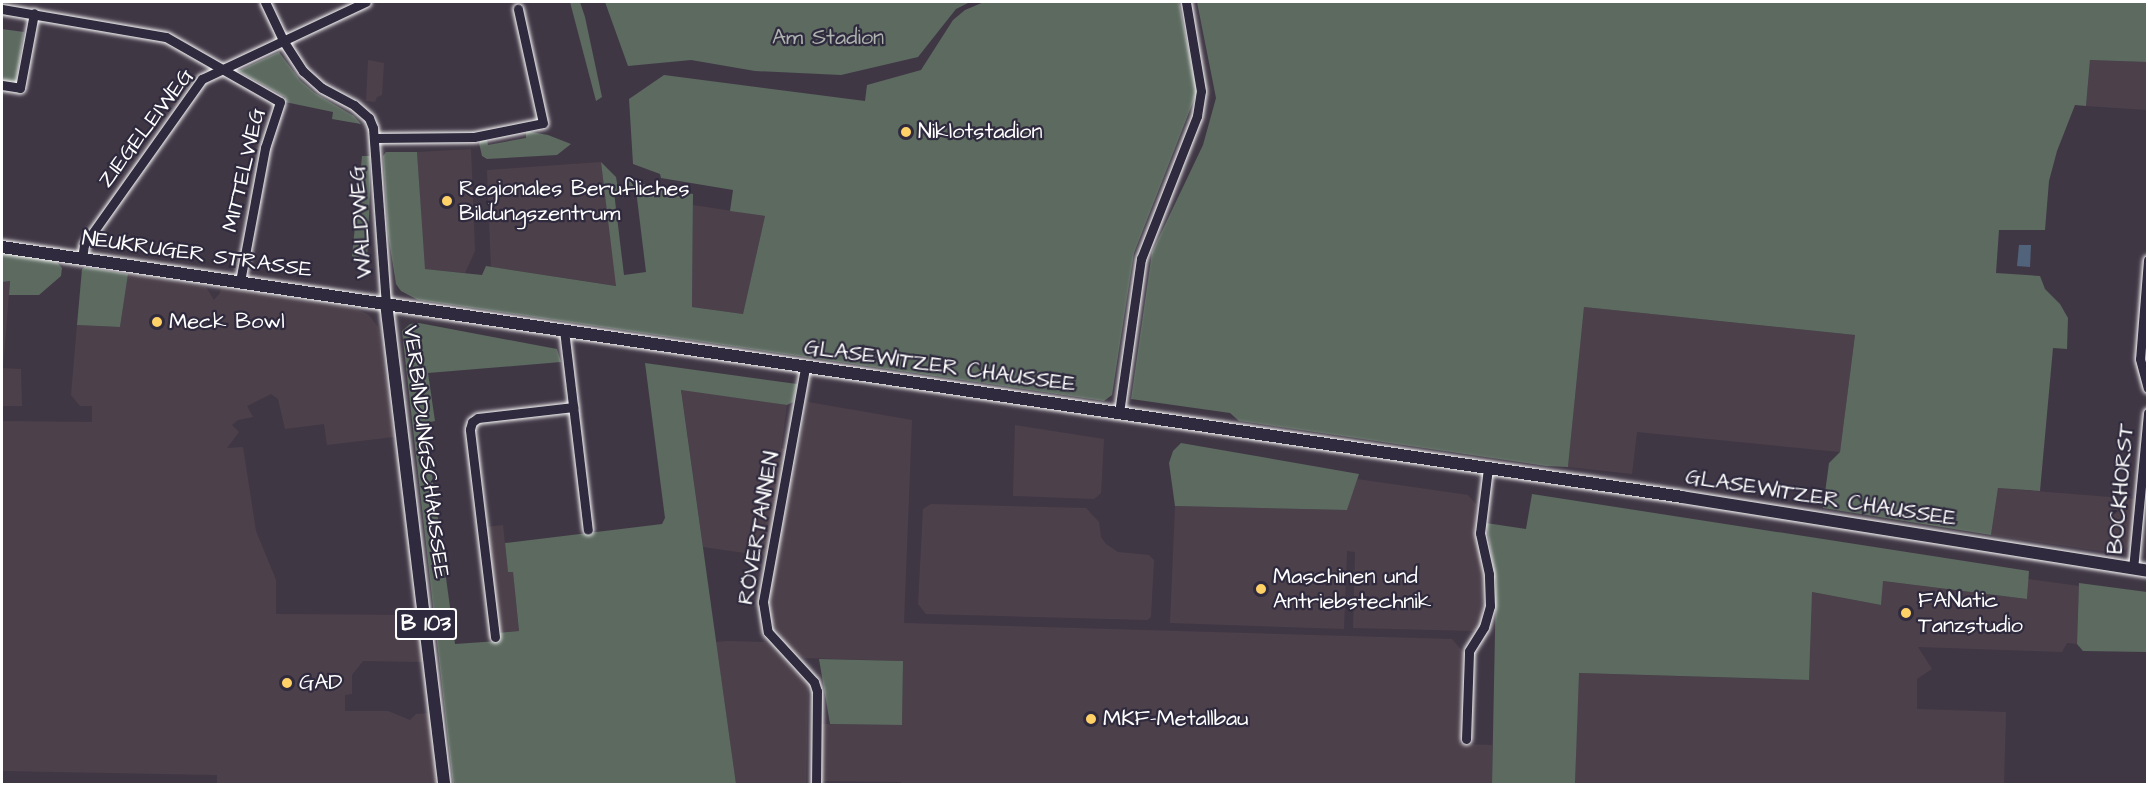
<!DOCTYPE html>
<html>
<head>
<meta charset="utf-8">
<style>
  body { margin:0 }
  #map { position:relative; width:2149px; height:786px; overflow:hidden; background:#403745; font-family:"Architects Daughter",sans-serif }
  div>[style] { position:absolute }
  .built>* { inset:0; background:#4c404a }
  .green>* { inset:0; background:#5c6a60 }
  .water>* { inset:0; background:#51637b }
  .roads { filter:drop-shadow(0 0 2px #fff) drop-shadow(0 0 2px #fff) }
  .minor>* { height:9px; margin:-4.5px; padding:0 4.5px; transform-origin:4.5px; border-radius:4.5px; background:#2f2a3d }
  .major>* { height:12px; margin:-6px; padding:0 6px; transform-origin:6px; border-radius:6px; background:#2f2a3d }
  .dots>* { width:16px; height:16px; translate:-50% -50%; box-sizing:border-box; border:3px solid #2f2a3d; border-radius:50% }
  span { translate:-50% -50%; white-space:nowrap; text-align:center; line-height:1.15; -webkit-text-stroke:4.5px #2f2a3d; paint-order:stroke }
  .shield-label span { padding:2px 4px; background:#2f2a3d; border:2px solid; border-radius:4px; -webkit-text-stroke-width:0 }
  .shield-label { font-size:21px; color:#fff; font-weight:700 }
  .park-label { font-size:22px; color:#aeb4b0 }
  .street-label { font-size:22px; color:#fff }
  .poi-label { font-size:22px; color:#fff }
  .left { translate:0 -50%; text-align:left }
  .frame { position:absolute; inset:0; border:3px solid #fff; pointer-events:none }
</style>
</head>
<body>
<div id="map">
  <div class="built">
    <i style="clip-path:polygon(368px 60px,384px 63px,382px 95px,377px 97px,375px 102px,366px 101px)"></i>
    <i style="clip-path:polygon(2090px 60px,2147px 62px,2147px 110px,2086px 106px)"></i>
    <i style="clip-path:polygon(471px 149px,475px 251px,465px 273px,424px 269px,417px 152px)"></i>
    <i style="clip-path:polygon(601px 162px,617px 286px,491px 267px,487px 170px)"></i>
    <i style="clip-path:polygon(693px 205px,765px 216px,743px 314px,692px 307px)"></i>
    <i style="clip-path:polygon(128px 274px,206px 287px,214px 300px,220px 293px,221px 288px,356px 309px,369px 315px,378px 327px,394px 437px,327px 445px,324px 424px,285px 429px,278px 399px,271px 394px,247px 406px,253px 417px,238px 420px,232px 425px,239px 432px,227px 448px,243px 447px,256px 531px,276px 580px,276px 614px,416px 615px,423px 662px,363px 661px,352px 675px,352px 694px,345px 695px,345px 711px,388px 711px,410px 720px,416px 714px,430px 713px,436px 784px,217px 784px,217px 775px,2px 771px,2px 421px,92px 422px,92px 406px,80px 406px,71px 395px,77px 325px,120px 327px)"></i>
    <i style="clip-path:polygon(10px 281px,3px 368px,21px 369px,22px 406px,2px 406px,2px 282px)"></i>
    <i style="clip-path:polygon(1584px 307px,1855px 335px,1840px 452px,1637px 432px,1632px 474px,1568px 467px)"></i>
    <i style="clip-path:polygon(681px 389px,787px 405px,781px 448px,787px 449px,765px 556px,703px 547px)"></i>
    <i style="clip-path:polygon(808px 402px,912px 420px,904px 623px,1452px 639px,1463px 652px,1460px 744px,1492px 745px,1492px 784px,901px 784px,901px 782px,822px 781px,822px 724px,902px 725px,903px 661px,804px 658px,787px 646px,770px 618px,771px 585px)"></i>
    <i style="clip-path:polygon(1015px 425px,1104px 439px,1101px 493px,1094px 499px,1013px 496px)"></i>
    <i style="clip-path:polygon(1357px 479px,1468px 495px,1476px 504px,1474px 533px,1483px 570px,1482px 619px,1477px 631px,1353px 628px,1355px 552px,1347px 551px,1344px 629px,1170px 623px,1175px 506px,1347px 510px)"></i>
    <i style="clip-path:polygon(1998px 488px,2135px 499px,2131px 543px,2122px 554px,1991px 535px)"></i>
    <i style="clip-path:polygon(931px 504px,1086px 508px,1099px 522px,1101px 537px,1106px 544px,1118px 552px,1149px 555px,1154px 560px,1151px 617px,1147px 620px,926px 614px,918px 604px,923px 509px)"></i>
    <i style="clip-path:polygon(503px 525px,508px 572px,513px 572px,519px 631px,498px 633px,487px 527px)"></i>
    <i style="clip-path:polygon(2028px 579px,2079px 586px,2077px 644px,2067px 643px,2062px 652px,1918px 647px,1932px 669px,1917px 679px,1917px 709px,2006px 712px,2004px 784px,1575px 784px,1578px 673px,1808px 680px,1811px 592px,1881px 605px,1882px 581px,2027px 599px)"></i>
    <i style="clip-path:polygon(727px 641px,765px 642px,808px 685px,806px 784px,736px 784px,716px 642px)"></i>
  </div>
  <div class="green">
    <i style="clip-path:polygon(570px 2px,580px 2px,585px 17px,602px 97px,596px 101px)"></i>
    <i style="clip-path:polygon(605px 2px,970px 2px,956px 9px,918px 57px,841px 75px,755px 71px,691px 60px,628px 66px)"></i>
    <i style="clip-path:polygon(984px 2px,1179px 2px,1197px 92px,1134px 253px,1112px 395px,1104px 401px,418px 300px,401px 291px,396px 284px,388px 234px,383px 156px,386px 152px,417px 152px,425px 269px,482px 275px,486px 266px,616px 286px,601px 162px,616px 177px,617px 183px,618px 191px,614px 192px,624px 275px,646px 272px,636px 190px,626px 188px,627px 181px,693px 194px,692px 307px,743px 314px,765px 216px,730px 211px,733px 190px,661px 178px,660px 174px,633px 164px,629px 99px,664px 75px,865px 101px,867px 85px,921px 70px,953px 20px,965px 10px)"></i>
    <i style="clip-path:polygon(1197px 2px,2147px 2px,2147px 62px,2090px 60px,2086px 106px,2075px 105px,2057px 151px,2049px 181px,2045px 230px,1999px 230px,1996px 273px,2040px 276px,2045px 289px,2060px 304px,2068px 318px,2067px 349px,2053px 348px,2040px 491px,1998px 488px,1991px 535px,1823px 508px,1829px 463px,1840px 452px,1855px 335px,1584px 307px,1568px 467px,1546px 466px,1239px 421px,1230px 413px,1131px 399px,1152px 252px,1203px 145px,1216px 98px)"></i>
    <i style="clip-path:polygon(2px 29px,24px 32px,16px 83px,2px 81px)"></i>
    <i style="clip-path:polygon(279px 52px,300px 80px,315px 93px,354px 116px,361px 124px,332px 119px,333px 112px,285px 102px,285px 97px,238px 71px)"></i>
    <i style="clip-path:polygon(526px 131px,548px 135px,571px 144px,557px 155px,487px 159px,482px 156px,479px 143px,482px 140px,487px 139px,488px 145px,526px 138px)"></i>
    <i style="clip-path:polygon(362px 156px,370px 156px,370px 192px,367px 261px,362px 262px,352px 256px)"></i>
    <i style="clip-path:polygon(2px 253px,54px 259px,62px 268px,61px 276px,39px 295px,9px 295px,10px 281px,2px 282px)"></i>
    <i style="clip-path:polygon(85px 267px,128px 274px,120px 327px,77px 325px,82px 269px)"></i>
    <i style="clip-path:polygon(419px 323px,557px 349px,561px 362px,428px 373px,435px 421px,425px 423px,455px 644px,498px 641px,498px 633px,519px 631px,513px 572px,508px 572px,505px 543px,662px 524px,665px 518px,645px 363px,797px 384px,793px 402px,787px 405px,681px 390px,736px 784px,453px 784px,402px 331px,410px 324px)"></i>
    <i style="clip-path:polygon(1181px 443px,1359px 474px,1347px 510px,1175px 506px,1169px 463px,1173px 451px)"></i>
    <i style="clip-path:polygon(1532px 494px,2029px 571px,2027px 599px,1883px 581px,1881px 605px,1812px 592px,1809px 680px,1579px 673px,1575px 784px,1492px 784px,1496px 582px,1486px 523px,1526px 529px)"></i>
    <i style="clip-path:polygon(2079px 583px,2147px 592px,2147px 652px,2083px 651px,2077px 644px)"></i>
    <i style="clip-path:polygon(819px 659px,903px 661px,902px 725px,830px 724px)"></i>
  </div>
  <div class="water">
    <i style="clip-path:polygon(2019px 245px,2031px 245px,2030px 267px,2017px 266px)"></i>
  </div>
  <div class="roads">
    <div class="minor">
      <i style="left:265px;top:2px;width:44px;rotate:64.6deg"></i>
      <i style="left:284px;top:42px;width:35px;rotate:57deg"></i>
      <i style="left:303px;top:71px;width:25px;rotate:42deg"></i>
      <i style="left:322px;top:88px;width:36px;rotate:28deg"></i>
      <i style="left:354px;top:105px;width:20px;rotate:41deg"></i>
      <i style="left:369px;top:118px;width:11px;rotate:68deg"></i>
      <i style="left:373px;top:128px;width:175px;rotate:85.8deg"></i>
      <i style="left:2px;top:9px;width:166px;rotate:9.7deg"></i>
      <i style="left:166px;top:37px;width:131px;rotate:29.7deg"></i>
      <i style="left:280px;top:102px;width:48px;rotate:108.1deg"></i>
      <i style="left:265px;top:148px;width:136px;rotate:100.6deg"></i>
      <i style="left:2px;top:85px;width:18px;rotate:9deg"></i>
      <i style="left:20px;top:88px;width:76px;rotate:-79.4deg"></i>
      <i style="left:375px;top:138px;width:99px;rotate:-0.6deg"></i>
      <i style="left:474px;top:137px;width:70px;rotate:-11.5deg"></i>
      <i style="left:543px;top:123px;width:117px;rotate:-102.4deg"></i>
      <i style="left:82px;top:259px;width:14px;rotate:-82deg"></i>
      <i style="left:84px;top:245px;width:204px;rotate:-54.6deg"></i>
      <i style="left:202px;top:79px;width:181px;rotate:-25.2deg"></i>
      <i style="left:2148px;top:260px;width:99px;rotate:94.6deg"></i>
      <i style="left:2140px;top:359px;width:30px;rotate:75deg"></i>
      <i style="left:564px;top:330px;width:201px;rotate:83.2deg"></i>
      <i style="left:805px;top:368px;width:238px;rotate:100.2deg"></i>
      <i style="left:763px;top:602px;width:30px;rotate:81deg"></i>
      <i style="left:768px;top:632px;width:68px;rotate:47.4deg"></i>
      <i style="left:814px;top:682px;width:9px;rotate:72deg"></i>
      <i style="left:817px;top:691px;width:93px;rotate:90.6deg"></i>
      <i style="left:1119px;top:413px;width:156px;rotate:-81.9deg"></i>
      <i style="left:1141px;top:259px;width:154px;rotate:-68.6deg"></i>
      <i style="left:1197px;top:116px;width:25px;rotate:-81deg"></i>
      <i style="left:1201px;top:91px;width:90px;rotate:-99.6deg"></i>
      <i style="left:2133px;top:569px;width:157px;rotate:-84.5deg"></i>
      <i style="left:495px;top:637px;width:209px;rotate:-96.9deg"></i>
      <i style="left:470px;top:429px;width:7px;rotate:-74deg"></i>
      <i style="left:472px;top:422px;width:7px;rotate:-34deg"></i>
      <i style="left:478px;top:418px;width:96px;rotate:-6.6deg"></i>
      <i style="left:1466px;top:739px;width:88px;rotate:-88deg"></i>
      <i style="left:1469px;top:651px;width:28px;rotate:-58deg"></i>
      <i style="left:1484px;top:627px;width:22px;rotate:-74deg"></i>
      <i style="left:1490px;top:606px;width:32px;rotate:-92deg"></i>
      <i style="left:1489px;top:574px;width:42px;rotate:-102.4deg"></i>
      <i style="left:1480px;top:533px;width:65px;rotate:-83deg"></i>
    </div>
    <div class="major">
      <i style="left:2px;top:247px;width:1698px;rotate:8.46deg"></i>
      <i style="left:1682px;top:497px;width:472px;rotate:9deg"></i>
      <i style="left:386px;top:303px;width:484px;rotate:83.1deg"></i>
    </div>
  </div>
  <div class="dots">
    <i style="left:906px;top:132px;background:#ffd166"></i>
    <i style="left:447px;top:201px;background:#ffd166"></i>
    <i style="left:157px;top:322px;background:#ffd166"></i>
    <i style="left:1261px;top:589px;background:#ffd166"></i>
    <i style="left:1906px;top:613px;background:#ffd166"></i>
    <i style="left:287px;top:683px;background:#ffd166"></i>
    <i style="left:1091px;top:719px;background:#ffd166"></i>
  </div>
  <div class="shield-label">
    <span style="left:426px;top:624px">B 103</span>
  </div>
  <div class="park-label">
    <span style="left:828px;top:38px">Am Stadion</span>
  </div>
  <div class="street-label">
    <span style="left:146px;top:128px;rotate:-53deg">ZIEGELEIWEG</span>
    <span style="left:244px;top:170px;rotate:-77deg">MITTELWEG</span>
    <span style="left:361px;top:222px;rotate:-94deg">WALDWEG</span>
    <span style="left:197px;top:254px;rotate:8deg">NEUKRUGER STRASSE</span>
    <span style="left:940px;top:366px;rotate:8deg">GLASEWITZER CHAUSSEE</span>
    <span style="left:426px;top:452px;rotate:83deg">VERBINDUNGSCHAUSSEE</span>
    <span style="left:2121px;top:489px;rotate:-85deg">BOCKHORST</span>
    <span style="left:1821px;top:498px;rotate:9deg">GLASEWITZER CHAUSSEE</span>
    <span style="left:759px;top:528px;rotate:-80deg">RÖVERTANNEN</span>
  </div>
  <div class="poi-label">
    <span class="left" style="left:918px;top:132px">Niklotstadion</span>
    <span class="left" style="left:459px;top:201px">Regionales Berufliches<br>Bildungszentrum</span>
    <span class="left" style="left:169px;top:322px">Meck Bowl</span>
    <span class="left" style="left:1273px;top:589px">Maschinen und<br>Antriebstechnik</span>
    <span class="left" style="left:1918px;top:613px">FANatic<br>Tanzstudio</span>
    <span class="left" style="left:299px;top:683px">GAD</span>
    <span class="left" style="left:1103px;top:719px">MKF-Metallbau</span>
  </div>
  <div class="frame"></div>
</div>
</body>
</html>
